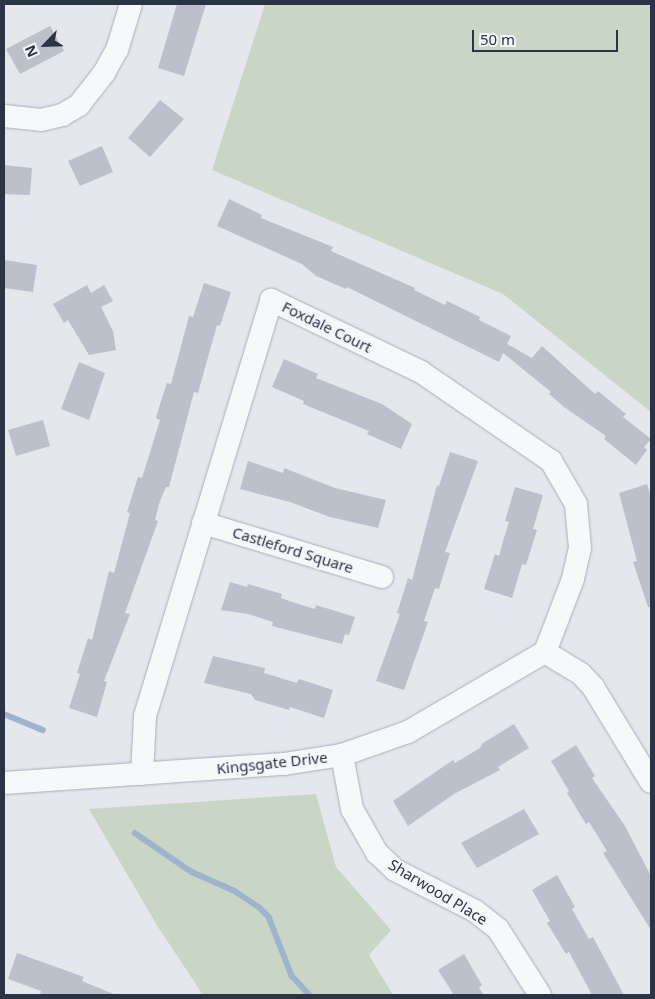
<!DOCTYPE html>
<html>
<head>
<meta charset="utf-8">
<style>
  body { margin:0 }
  #map { position:relative; width:655px; height:999px; overflow:hidden; background:#e4e7ec; font-family:"Noto Sans",sans-serif }
  div>[style] { position:absolute }
  .green>* { inset:0; background:#c9d6c5 }
  .stream>* { height:5.5px; margin:-2.75px; padding:0 2.75px; transform-origin:2.75px; border-radius:2.75px; background:#9fb4cc }
  .building>* { inset:0; background:#bbc0ca }
  .roads { filter:drop-shadow(0 0 1px #a9aeb7) drop-shadow(0 0 1px #a9aeb7) }
  .minor>* { height:22px; margin:-11px; padding:0 11px; transform-origin:11px; border-radius:11px; background:#f7f8fa }
  span { translate:-50% -50%; white-space:nowrap; text-align:center; line-height:1.15; -webkit-text-stroke:4px #f4f6f9; paint-order:stroke }
  .street-label { font-size:15px; color:#2b3445 }
  .frame { position:absolute; inset:0; border:5px solid #2b3445; pointer-events:none }
  .north { position:absolute; left:20px; top:20px; width:50px; height:50px; -webkit-text-stroke:4px #f4f6f9; paint-order:stroke; rotate:246deg; font-size:14px; font-weight:700; line-height:20px; text-align:center; color:#2b3445 }
  .north::after { content:''; display:block; margin:auto; width:18px; height:22px; background:#2b3445; clip-path:polygon(50% 0,100% 100%,50% 72%,0 100%) }
  .scale { position:absolute; left:472px; top:30px; width:146px; height:22px; box-sizing:border-box; border:2px solid #2b3445; border-top:0; padding-left:6px; font-size:15px; line-height:18px; white-space:nowrap; color:#2b3445; -webkit-text-stroke:4px #f4f6f9; paint-order:stroke }
</style>
</head>
<body>
<div id="map">
  <div class="green">
    <i style="clip-path:polygon(265px 4px,651px 4px,651px 412px,503px 294px,212px 170px)"></i>
    <i style="clip-path:polygon(316px 794px,336px 867px,391px 930px,369px 955px,393px 995px,203px 995px,158px 927px,89px 809px)"></i>
  </div>
  <div class="stream">
    <i style="left:4px;top:714px;width:42px;rotate:22.3deg"></i>
    <i style="left:135px;top:833px;width:69px;rotate:34.4deg"></i>
    <i style="left:192px;top:872px;width:47px;rotate:23.8deg"></i>
    <i style="left:235px;top:891px;width:30px;rotate:34deg"></i>
    <i style="left:260px;top:908px;width:13px;rotate:45deg"></i>
    <i style="left:269px;top:917px;width:63px;rotate:68.7deg"></i>
    <i style="left:292px;top:976px;width:26px;rotate:47deg"></i>
  </div>
  <div class="building">
    <i style="clip-path:polygon(177px 4px,206px 4px,184px 76px,158px 68px)"></i>
    <i style="clip-path:polygon(50px 26px,64px 51px,20px 74px,6px 49px)"></i>
    <i style="clip-path:polygon(160px 100px,184px 119px,150px 157px,128px 138px)"></i>
    <i style="clip-path:polygon(102px 146px,113px 172px,80px 186px,68px 161px)"></i>
    <i style="clip-path:polygon(4px 165px,32px 168px,30px 195px,4px 194px)"></i>
    <i style="clip-path:polygon(229px 199px,262px 215px,261px 218px,333px 247px,331px 251px,415px 288px,414px 290px,445px 305px,447px 301px,480px 317px,479px 320px,511px 336px,507px 344px,532px 358px,542px 346px,595px 394px,598px 391px,626px 414px,623px 417px,651px 439px,644px 447px,647px 450px,636px 465px,604px 439px,606px 436px,564px 407px,549px 394px,551px 392px,503px 353px,499px 362px,347px 287px,346px 289px,316px 276px,302px 264px,217px 226px)"></i>
    <i style="clip-path:polygon(4px 260px,37px 265px,33px 292px,4px 288px)"></i>
    <i style="clip-path:polygon(204px 283px,231px 292px,220px 326px,217px 325px,198px 393px,194px 392px,169px 487px,166px 487px,160px 501px,155px 520px,158px 521px,125px 613px,130px 614px,104px 681px,107px 682px,97px 717px,69px 708px,80px 674px,77px 673px,88px 638px,92px 640px,109px 571px,114px 573px,130px 513px,127px 512px,138px 477px,142px 478px,160px 420px,156px 418px,161px 401px,167px 383px,171px 384px,189px 316px,193px 317px)"></i>
    <i style="clip-path:polygon(87px 285px,91px 293px,104px 285px,113px 301px,101px 307px,113px 331px,116px 350px,89px 355px,68px 320px,64px 323px,53px 304px)"></i>
    <i style="clip-path:polygon(284px 359px,318px 374px,316px 378px,382px 404px,412px 424px,401px 449px,367px 434px,369px 431px,303px 404px,304px 401px,272px 387px)"></i>
    <i style="clip-path:polygon(79px 362px,105px 373px,89px 420px,61px 409px)"></i>
    <i style="clip-path:polygon(43px 420px,50px 446px,16px 456px,8px 430px)"></i>
    <i style="clip-path:polygon(450px 452px,478px 461px,445px 552px,450px 553px,439px 589px,435px 588px,424px 621px,428px 622px,404px 690px,376px 681px,400px 614px,397px 613px,408px 578px,412px 580px,437px 485px,439px 486px)"></i>
    <i style="clip-path:polygon(248px 461px,283px 473px,284px 468px,335px 488px,386px 500px,378px 528px,330px 517px,290px 502px,240px 489px)"></i>
    <i style="clip-path:polygon(647px 484px,651px 497px,651px 607px,648px 607px,633px 562px,637px 561px,619px 493px)"></i>
    <i style="clip-path:polygon(515px 487px,543px 495px,533px 529px,537px 530px,526px 565px,522px 564px,512px 598px,484px 589px,495px 554px,499px 556px,504px 538px,509px 522px,505px 521px)"></i>
    <i style="clip-path:polygon(230px 582px,247px 587px,248px 584px,282px 594px,281px 598px,295px 603px,315px 609px,316px 605px,355px 617px,349px 635px,345px 634px,342px 644px,272px 626px,273px 622px,248px 614px,221px 610px)"></i>
    <i style="clip-path:polygon(213px 656px,265px 668px,264px 673px,297px 683px,299px 679px,333px 690px,324px 718px,290px 707px,289px 710px,255px 700px,251px 694px,204px 683px)"></i>
    <i style="clip-path:polygon(514px 724px,529px 748px,498px 767px,500px 770px,454px 794px,408px 826px,393px 801px,453px 760px,455px 763px,480px 748px,483px 743px)"></i>
    <i style="clip-path:polygon(576px 745px,595px 776px,592px 778px,625px 826px,651px 876px,651px 930px,603px 853px,607px 851px,589px 822px,586px 824px,567px 793px,569px 791px,551px 761px)"></i>
    <i style="clip-path:polygon(524px 809px,539px 834px,477px 868px,461px 843px)"></i>
    <i style="clip-path:polygon(557px 875px,575px 907px,572px 909px,589px 939px,593px 937px,624px 995px,592px 995px,569px 952px,566px 954px,547px 923px,550px 921px,532px 890px)"></i>
    <i style="clip-path:polygon(17px 953px,84px 977px,82px 981px,116px 995px,40px 995px,41px 991px,8px 979px)"></i>
    <i style="clip-path:polygon(464px 954px,482px 985px,479px 988px,484px 995px,454px 995px,438px 970px)"></i>
  </div>
  <div class="roads">
    <div class="minor">
      <i style="left:4px;top:116px;width:37px;rotate:6deg"></i>
      <i style="left:41px;top:120px;width:22px;rotate:-13deg"></i>
      <i style="left:62px;top:115px;width:20px;rotate:-30deg"></i>
      <i style="left:79px;top:105px;width:41px;rotate:-52deg"></i>
      <i style="left:104px;top:73px;width:26px;rotate:-61deg"></i>
      <i style="left:117px;top:50px;width:48px;rotate:-73.1deg"></i>
      <i style="left:203px;top:523px;width:187px;rotate:16.8deg"></i>
      <i style="left:545px;top:652px;width:42px;rotate:31.4deg"></i>
      <i style="left:581px;top:674px;width:18px;rotate:47deg"></i>
      <i style="left:593px;top:687px;width:111px;rotate:58.6deg"></i>
      <i style="left:342px;top:755px;width:55px;rotate:79.5deg"></i>
      <i style="left:352px;top:809px;width:51px;rotate:60.4deg"></i>
      <i style="left:377px;top:853px;width:25px;rotate:43deg"></i>
      <i style="left:395px;top:870px;width:90px;rotate:27.1deg"></i>
      <i style="left:475px;top:911px;width:29px;rotate:38deg"></i>
      <i style="left:498px;top:929px;width:78px;rotate:57.5deg"></i>
      <i style="left:142px;top:774px;width:58px;rotate:-87deg"></i>
      <i style="left:145px;top:716px;width:435px;rotate:-73.1deg"></i>
      <i style="left:271px;top:300px;width:166px;rotate:25.6deg"></i>
      <i style="left:421px;top:372px;width:158px;rotate:34.4deg"></i>
      <i style="left:551px;top:461px;width:50px;rotate:59.8deg"></i>
      <i style="left:576px;top:504px;width:44px;rotate:84.8deg"></i>
      <i style="left:580px;top:548px;width:32px;rotate:103deg"></i>
      <i style="left:573px;top:579px;width:78px;rotate:111deg"></i>
      <i style="left:4px;top:783px;width:281px;rotate:-3.9deg"></i>
      <i style="left:284px;top:764px;width:59px;rotate:-8.8deg"></i>
      <i style="left:342px;top:755px;width:70px;rotate:-19.2deg"></i>
      <i style="left:408px;top:732px;width:159px;rotate:-30.3deg"></i>
    </div>
  </div>
  <div class="street-label">
    <span style="left:327px;top:327px;rotate:26deg">Foxdale Court</span>
    <span style="left:293px;top:550px;rotate:17deg">Castleford Square</span>
    <span style="left:272px;top:763px;rotate:-6deg">Kingsgate Drive</span>
    <span style="left:438px;top:892px;rotate:31deg">Sharwood Place</span>
  </div>
  <div class="frame"></div>
  <div class="north">N</div>
  <div class="scale">50 m</div>
</div>
</body>
</html>
